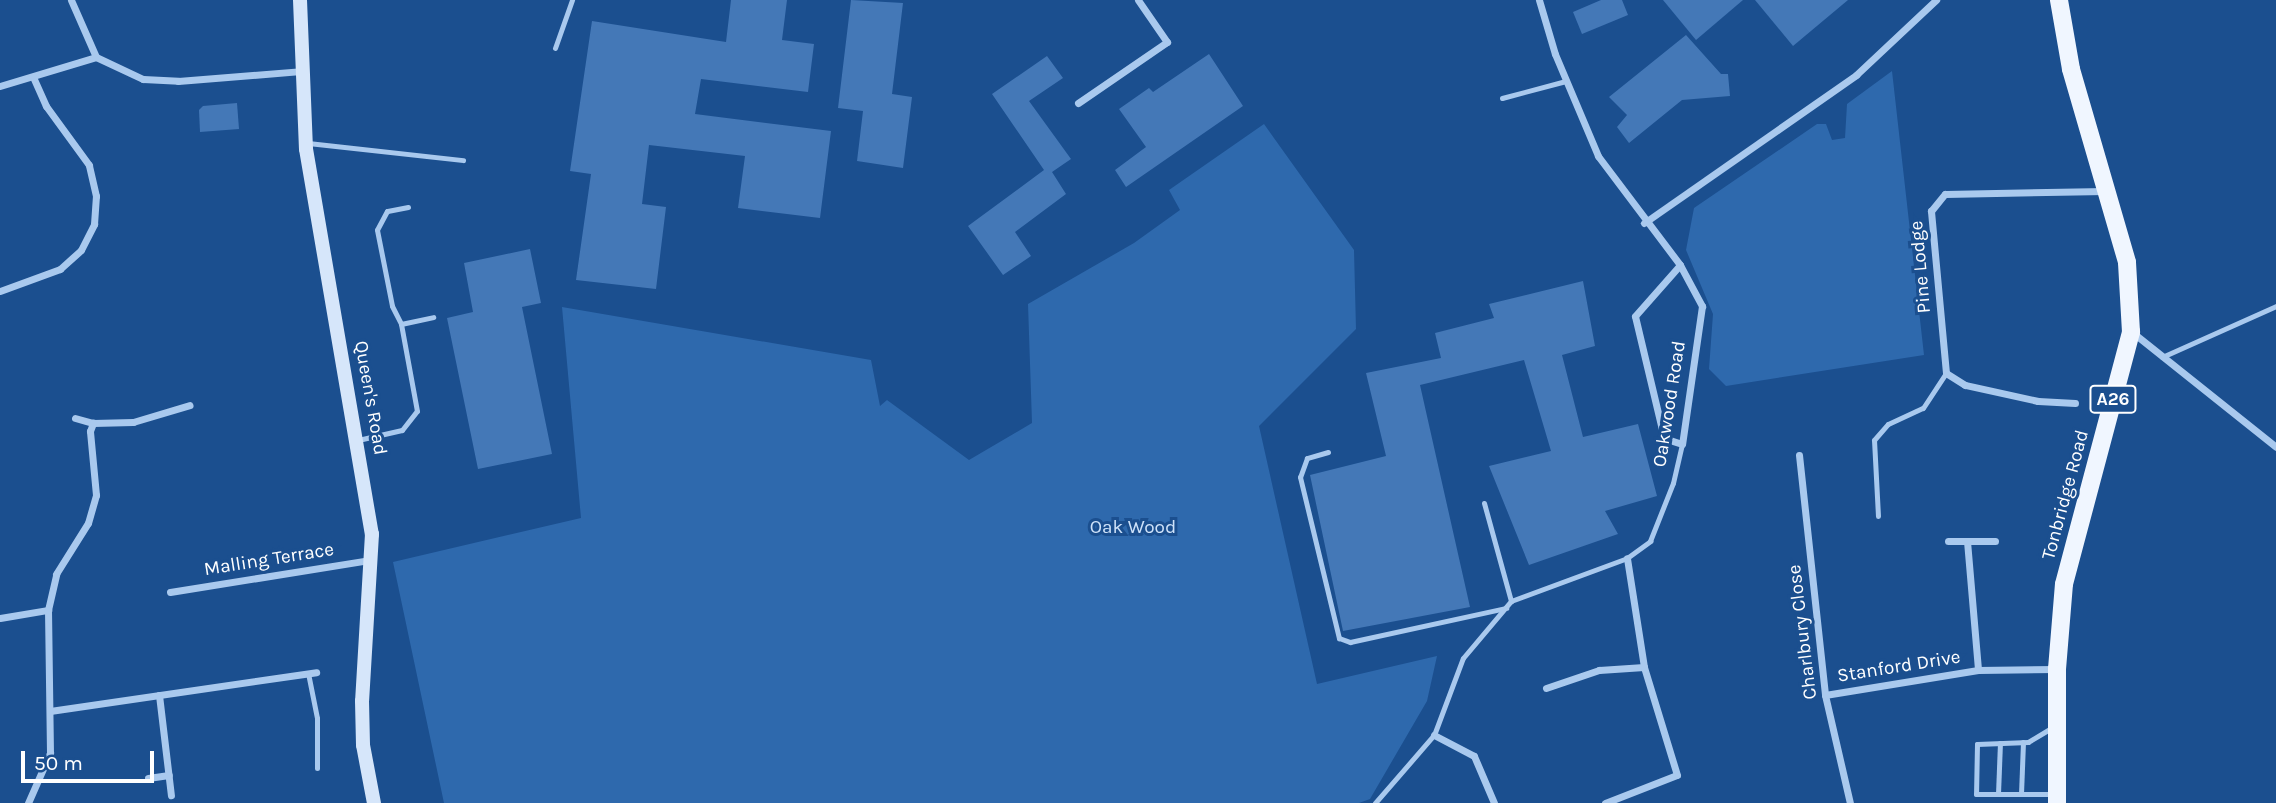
<!DOCTYPE html>
<html>
<head>
<meta charset="utf-8">
<style>
  body { margin:0 }
  #map { position:relative; width:2276px; height:803px; overflow:hidden; background:#1b4f8f; font-family:Karla,sans-serif }
  div>[style] { position:absolute }
  .green>* { inset:0; background:#2e69ad }
  .building>* { inset:0; background:#4478b7 }
  .lane>* { height:5px; margin:-2.5px; padding:0 2.5px; transform-origin:2.5px; border-radius:2.5px; background:#a9c9ee }
  .street>* { height:7px; margin:-3.5px; padding:0 3.5px; transform-origin:3.5px; border-radius:3.5px; background:#a9c9ee }
  .secondary>* { height:14px; margin:-7px; padding:0 7px; transform-origin:7px; border-radius:7px; background:#d6e6fa }
  .primary>* { height:18px; margin:-9px; padding:0 9px; transform-origin:9px; border-radius:9px; background:#f0f6ff }
  span { translate:-50% -50%; white-space:nowrap; text-align:center; line-height:1.15; -webkit-text-stroke:6px #1b4f8f; paint-order:stroke }
  .shield-label span { padding:2px 5px; background:#1b4f8f; border:2px solid; border-radius:5px; -webkit-text-stroke-width:0 }
  .shield-label { font-size:18px; color:#fff; font-weight:700 }
  .street-label { font-size:19px; color:#fff }
  .park-label { font-size:19px; color:#cfe3fa }
  .scale { position:absolute; left:21px; top:751px; width:133px; height:32px; box-sizing:border-box; border:4px solid #fff; border-top:0; padding-left:9px; font-size:21px; line-height:24px; white-space:nowrap; color:#fff; -webkit-text-stroke:5px #1b4f8f; paint-order:stroke }
</style>
</head>
<body>
<div id="map">
  <div class="green">
    <i style="clip-path:polygon(1892px 71px,1924px 355px,1726px 386px,1709px 369px,1713px 314px,1686px 250px,1694px 208px,1817px 124px,1826px 124px,1832px 140px,1845px 138px,1847px 104px)"></i>
    <i style="clip-path:polygon(1264px 124px,1354px 250px,1356px 329px,1259px 426px,1317px 684px,1437px 656px,1427px 701px,1370px 799px,1359px 803px,444px 803px,393px 562px,581px 518px,562px 307px,871px 360px,880px 406px,887px 400px,969px 460px,1032px 423px,1028px 304px,1134px 243px,1180px 210px,1169px 190px)"></i>
  </div>
  <div class="building">
    <i style="clip-path:polygon(731px 0,787px 0,782px 40px,814px 44px,808px 92px,701px 79px,695px 114px,831px 131px,820px 218px,738px 208px,745px 156px,649px 145px,642px 204px,666px 207px,656px 289px,576px 280px,591px 174px,570px 171px,592px 21px,726px 42px)"></i>
    <i style="clip-path:polygon(851px 0,903px 3px,892px 94px,912px 97px,903px 168px,857px 161px,863px 111px,838px 108px)"></i>
    <i style="clip-path:polygon(1601px 0,1622px 0,1628px 15px,1582px 34px,1573px 12px)"></i>
    <i style="clip-path:polygon(1663px 0,1743px 0,1696px 40px)"></i>
    <i style="clip-path:polygon(1755px 0,1848px 0,1793px 46px)"></i>
    <i style="clip-path:polygon(1686px 35px,1721px 74px,1728px 74px,1730px 96px,1682px 100px,1629px 143px,1617px 127px,1627px 115px,1609px 97px)"></i>
    <i style="clip-path:polygon(1209px 54px,1243px 106px,1126px 187px,1115px 170px,1146px 147px,1119px 109px,1149px 88px,1153px 92px)"></i>
    <i style="clip-path:polygon(1047px 56px,1063px 78px,1029px 101px,1071px 159px,1052px 172px,1066px 194px,1015px 232px,1031px 256px,1003px 275px,968px 226px,1044px 170px,992px 94px)"></i>
    <i style="clip-path:polygon(237px 103px,239px 129px,200px 132px,199px 110px,203px 106px)"></i>
    <i style="clip-path:polygon(530px 249px,541px 303px,522px 307px,552px 454px,478px 469px,447px 318px,473px 312px,464px 263px)"></i>
    <i style="clip-path:polygon(1583px 281px,1595px 346px,1562px 355px,1583px 437px,1638px 424px,1657px 496px,1605px 511px,1618px 534px,1529px 565px,1489px 466px,1551px 451px,1524px 360px,1420px 385px,1470px 607px,1343px 631px,1310px 475px,1386px 456px,1366px 373px,1441px 358px,1435px 333px,1494px 318px,1489px 304px)"></i>
  </div>
  <div class="lane">
    <i style="left:555px;top:48px;width:51px;rotate:-70.5deg"></i>
    <i style="left:1502px;top:98px;width:66px;rotate:-14.9deg"></i>
    <i style="left:308px;top:143px;width:156px;rotate:6.3deg"></i>
    <i style="left:408px;top:207px;width:21px;rotate:169deg"></i>
    <i style="left:387px;top:211px;width:21px;rotate:118deg"></i>
    <i style="left:377px;top:230px;width:77px;rotate:78.8deg"></i>
    <i style="left:392px;top:306px;width:20px;rotate:63deg"></i>
    <i style="left:401px;top:324px;width:33px;rotate:-12deg"></i>
    <i style="left:2162px;top:357px;width:125px;rotate:-24.1deg"></i>
    <i style="left:358px;top:440px;width:45px;rotate:-12.8deg"></i>
    <i style="left:402px;top:430px;width:24px;rotate:-52deg"></i>
    <i style="left:417px;top:411px;width:88px;rotate:-100.4deg"></i>
    <i style="left:1328px;top:452px;width:22px;rotate:164deg"></i>
    <i style="left:1307px;top:458px;width:20px;rotate:110deg"></i>
    <i style="left:1300px;top:477px;width:166px;rotate:76.4deg"></i>
    <i style="left:1339px;top:638px;width:12px;rotate:20deg"></i>
    <i style="left:1350px;top:642px;width:160px;rotate:-12.3deg"></i>
    <i style="left:1484px;top:503px;width:102px;rotate:74.6deg"></i>
    <i style="left:1878px;top:516px;width:76px;rotate:-93deg"></i>
    <i style="left:1874px;top:440px;width:21px;rotate:-49deg"></i>
    <i style="left:1888px;top:424px;width:38px;rotate:-25deg"></i>
    <i style="left:1923px;top:408px;width:42px;rotate:-56.7deg"></i>
    <i style="left:308px;top:673px;width:46px;rotate:78.7deg"></i>
    <i style="left:317px;top:718px;width:50px;rotate:90deg"></i>
    <i style="left:2053px;top:727px;width:29px;rotate:149deg"></i>
    <i style="left:2028px;top:742px;width:51px;rotate:177.8deg"></i>
    <i style="left:1977px;top:744px;width:50px;rotate:91.1deg"></i>
    <i style="left:1976px;top:794px;width:78px"></i>
    <i style="left:1998px;top:794px;width:51px;rotate:-87.8deg"></i>
    <i style="left:2021px;top:794px;width:52px;rotate:-87.8deg"></i>
    <i style="left:1375px;top:803px;width:90px;rotate:-49.1deg"></i>
    <i style="left:1434px;top:735px;width:82px;rotate:-69.4deg"></i>
    <i style="left:1463px;top:658px;width:75px;rotate:-49.9deg"></i>
    <i style="left:1511px;top:601px;width:124px;rotate:-20.3deg"></i>
    <i style="left:1627px;top:558px;width:29px;rotate:-36deg"></i>
    <i style="left:1650px;top:541px;width:62px;rotate:-68.4deg"></i>
    <i style="left:1673px;top:483px;width:40px;rotate:-77deg"></i>
  </div>
  <div class="street">
    <i style="left:71px;top:0;width:62px;rotate:66.3deg"></i>
    <i style="left:1539px;top:0;width:56px;rotate:73.5deg"></i>
    <i style="left:1555px;top:54px;width:111px;rotate:67.1deg"></i>
    <i style="left:1598px;top:156px;width:136px;rotate:53deg"></i>
    <i style="left:1680px;top:265px;width:47px;rotate:61.8deg"></i>
    <i style="left:1702px;top:306px;width:139px;rotate:98.2deg"></i>
    <i style="left:1682px;top:444px;width:19px;rotate:-162deg"></i>
    <i style="left:1664px;top:438px;width:125px;rotate:-103.4deg"></i>
    <i style="left:1635px;top:316px;width:68px;rotate:-48.6deg"></i>
    <i style="left:0;top:86px;width:100px;rotate:-16.8deg"></i>
    <i style="left:96px;top:57px;width:52px;rotate:25.1deg"></i>
    <i style="left:143px;top:79px;width:35px;rotate:3deg"></i>
    <i style="left:178px;top:81px;width:123px;rotate:-4.6deg"></i>
    <i style="left:1078px;top:103px;width:108px;rotate:-34.4deg"></i>
    <i style="left:1167px;top:42px;width:51px;rotate:-124.6deg"></i>
    <i style="left:1644px;top:223px;width:259px;rotate:-34.9deg"></i>
    <i style="left:1856px;top:75px;width:110px;rotate:-43.2deg"></i>
    <i style="left:0;top:291px;width:64px;rotate:-20.1deg"></i>
    <i style="left:60px;top:269px;width:28px;rotate:-42deg"></i>
    <i style="left:81px;top:250px;width:29px;rotate:-63deg"></i>
    <i style="left:94px;top:224px;width:28px;rotate:-86deg"></i>
    <i style="left:96px;top:196px;width:32px;rotate:-103deg"></i>
    <i style="left:89px;top:165px;width:73px;rotate:-126.1deg"></i>
    <i style="left:46px;top:106px;width:30px;rotate:-114deg"></i>
    <i style="left:2132px;top:332px;width:184px;rotate:38.6deg"></i>
    <i style="left:2075px;top:403px;width:37px;rotate:-177deg"></i>
    <i style="left:2038px;top:401px;width:75px;rotate:-167.6deg"></i>
    <i style="left:1965px;top:385px;width:22px;rotate:-148deg"></i>
    <i style="left:1946px;top:373px;width:163px;rotate:-95.3deg"></i>
    <i style="left:1931px;top:211px;width:22px;rotate:-51deg"></i>
    <i style="left:1945px;top:194px;width:160px;rotate:-1.1deg"></i>
    <i style="left:75px;top:418px;width:19px;rotate:16deg"></i>
    <i style="left:93px;top:423px;width:40px;rotate:-1.4deg"></i>
    <i style="left:133px;top:422px;width:59px;rotate:-16.6deg"></i>
    <i style="left:1799px;top:455px;width:241px;rotate:83.8deg"></i>
    <i style="left:1825px;top:695px;width:111px;rotate:77deg"></i>
    <i style="left:1948px;top:541px;width:47px"></i>
    <i style="left:1967px;top:541px;width:129px;rotate:85.1deg"></i>
    <i style="left:170px;top:592px;width:203px;rotate:-9.1deg"></i>
    <i style="left:0;top:618px;width:49px;rotate:-9.5deg"></i>
    <i style="left:1546px;top:688px;width:56px;rotate:-18.8deg"></i>
    <i style="left:1599px;top:670px;width:45px;rotate:-3.8deg"></i>
    <i style="left:159px;top:695px;width:101px;rotate:83.2deg"></i>
    <i style="left:1825px;top:695px;width:155px;rotate:-9.3deg"></i>
    <i style="left:1978px;top:670px;width:78px;rotate:-0.7deg"></i>
    <i style="left:50px;top:711px;width:269px;rotate:-8.3deg"></i>
    <i style="left:1434px;top:735px;width:45px;rotate:27.7deg"></i>
    <i style="left:1474px;top:756px;width:51px;rotate:66.9deg"></i>
    <i style="left:148px;top:778px;width:21px;rotate:-8deg"></i>
    <i style="left:28px;top:803px;width:55px;rotate:-66.3deg"></i>
    <i style="left:50px;top:753px;width:143px;rotate:-90.8deg"></i>
    <i style="left:48px;top:610px;width:37px;rotate:-77deg"></i>
    <i style="left:56px;top:574px;width:60px;rotate:-57.9deg"></i>
    <i style="left:88px;top:523px;width:29px;rotate:-74deg"></i>
    <i style="left:96px;top:495px;width:64px;rotate:-95.4deg"></i>
    <i style="left:90px;top:431px;width:9px;rotate:-69deg"></i>
    <i style="left:1605px;top:803px;width:77px;rotate:-21.3deg"></i>
    <i style="left:1677px;top:775px;width:113px;rotate:-107deg"></i>
    <i style="left:1644px;top:667px;width:110px;rotate:-98.9deg"></i>
  </div>
  <div class="secondary">
    <i style="left:300px;top:0;width:149px;rotate:87.7deg"></i>
    <i style="left:306px;top:149px;width:391px;rotate:80.3deg"></i>
    <i style="left:372px;top:534px;width:167px;rotate:93.4deg"></i>
    <i style="left:362px;top:701px;width:44px;rotate:88.7deg"></i>
    <i style="left:363px;top:745px;width:59px;rotate:79.3deg"></i>
  </div>
  <div class="primary">
    <i style="left:2057px;top:803px;width:134px;rotate:-90deg"></i>
    <i style="left:2057px;top:669px;width:85px;rotate:-85.3deg"></i>
    <i style="left:2064px;top:584px;width:261px;rotate:-75.1deg"></i>
    <i style="left:2131px;top:332px;width:70px;rotate:-93.3deg"></i>
    <i style="left:2127px;top:262px;width:201px;rotate:-106.2deg"></i>
    <i style="left:2071px;top:69px;width:70px;rotate:-99.9deg"></i>
  </div>
  <div class="shield-label">
    <span style="left:2113px;top:399px">A26</span>
  </div>
  <div class="street-label">
    <span style="left:1921px;top:267px;rotate:-95deg">Pine Lodge</span>
    <span style="left:370px;top:398px;rotate:80deg">Queen's Road</span>
    <span style="left:1670px;top:404px;rotate:-81deg">Oakwood Road</span>
    <span style="left:2066px;top:495px;rotate:-75deg">Tonbridge Road</span>
    <span style="left:269px;top:560px;rotate:-9deg">Malling Terrace</span>
    <span style="left:1803px;top:632px;rotate:-97deg">Charlbury Close</span>
    <span style="left:1899px;top:667px;rotate:-9deg">Stanford Drive</span>
  </div>
  <div class="park-label">
    <span style="left:1133px;top:528px">Oak Wood</span>
  </div>
  <div class="scale">50 m</div>
</div>
</body>
</html>
